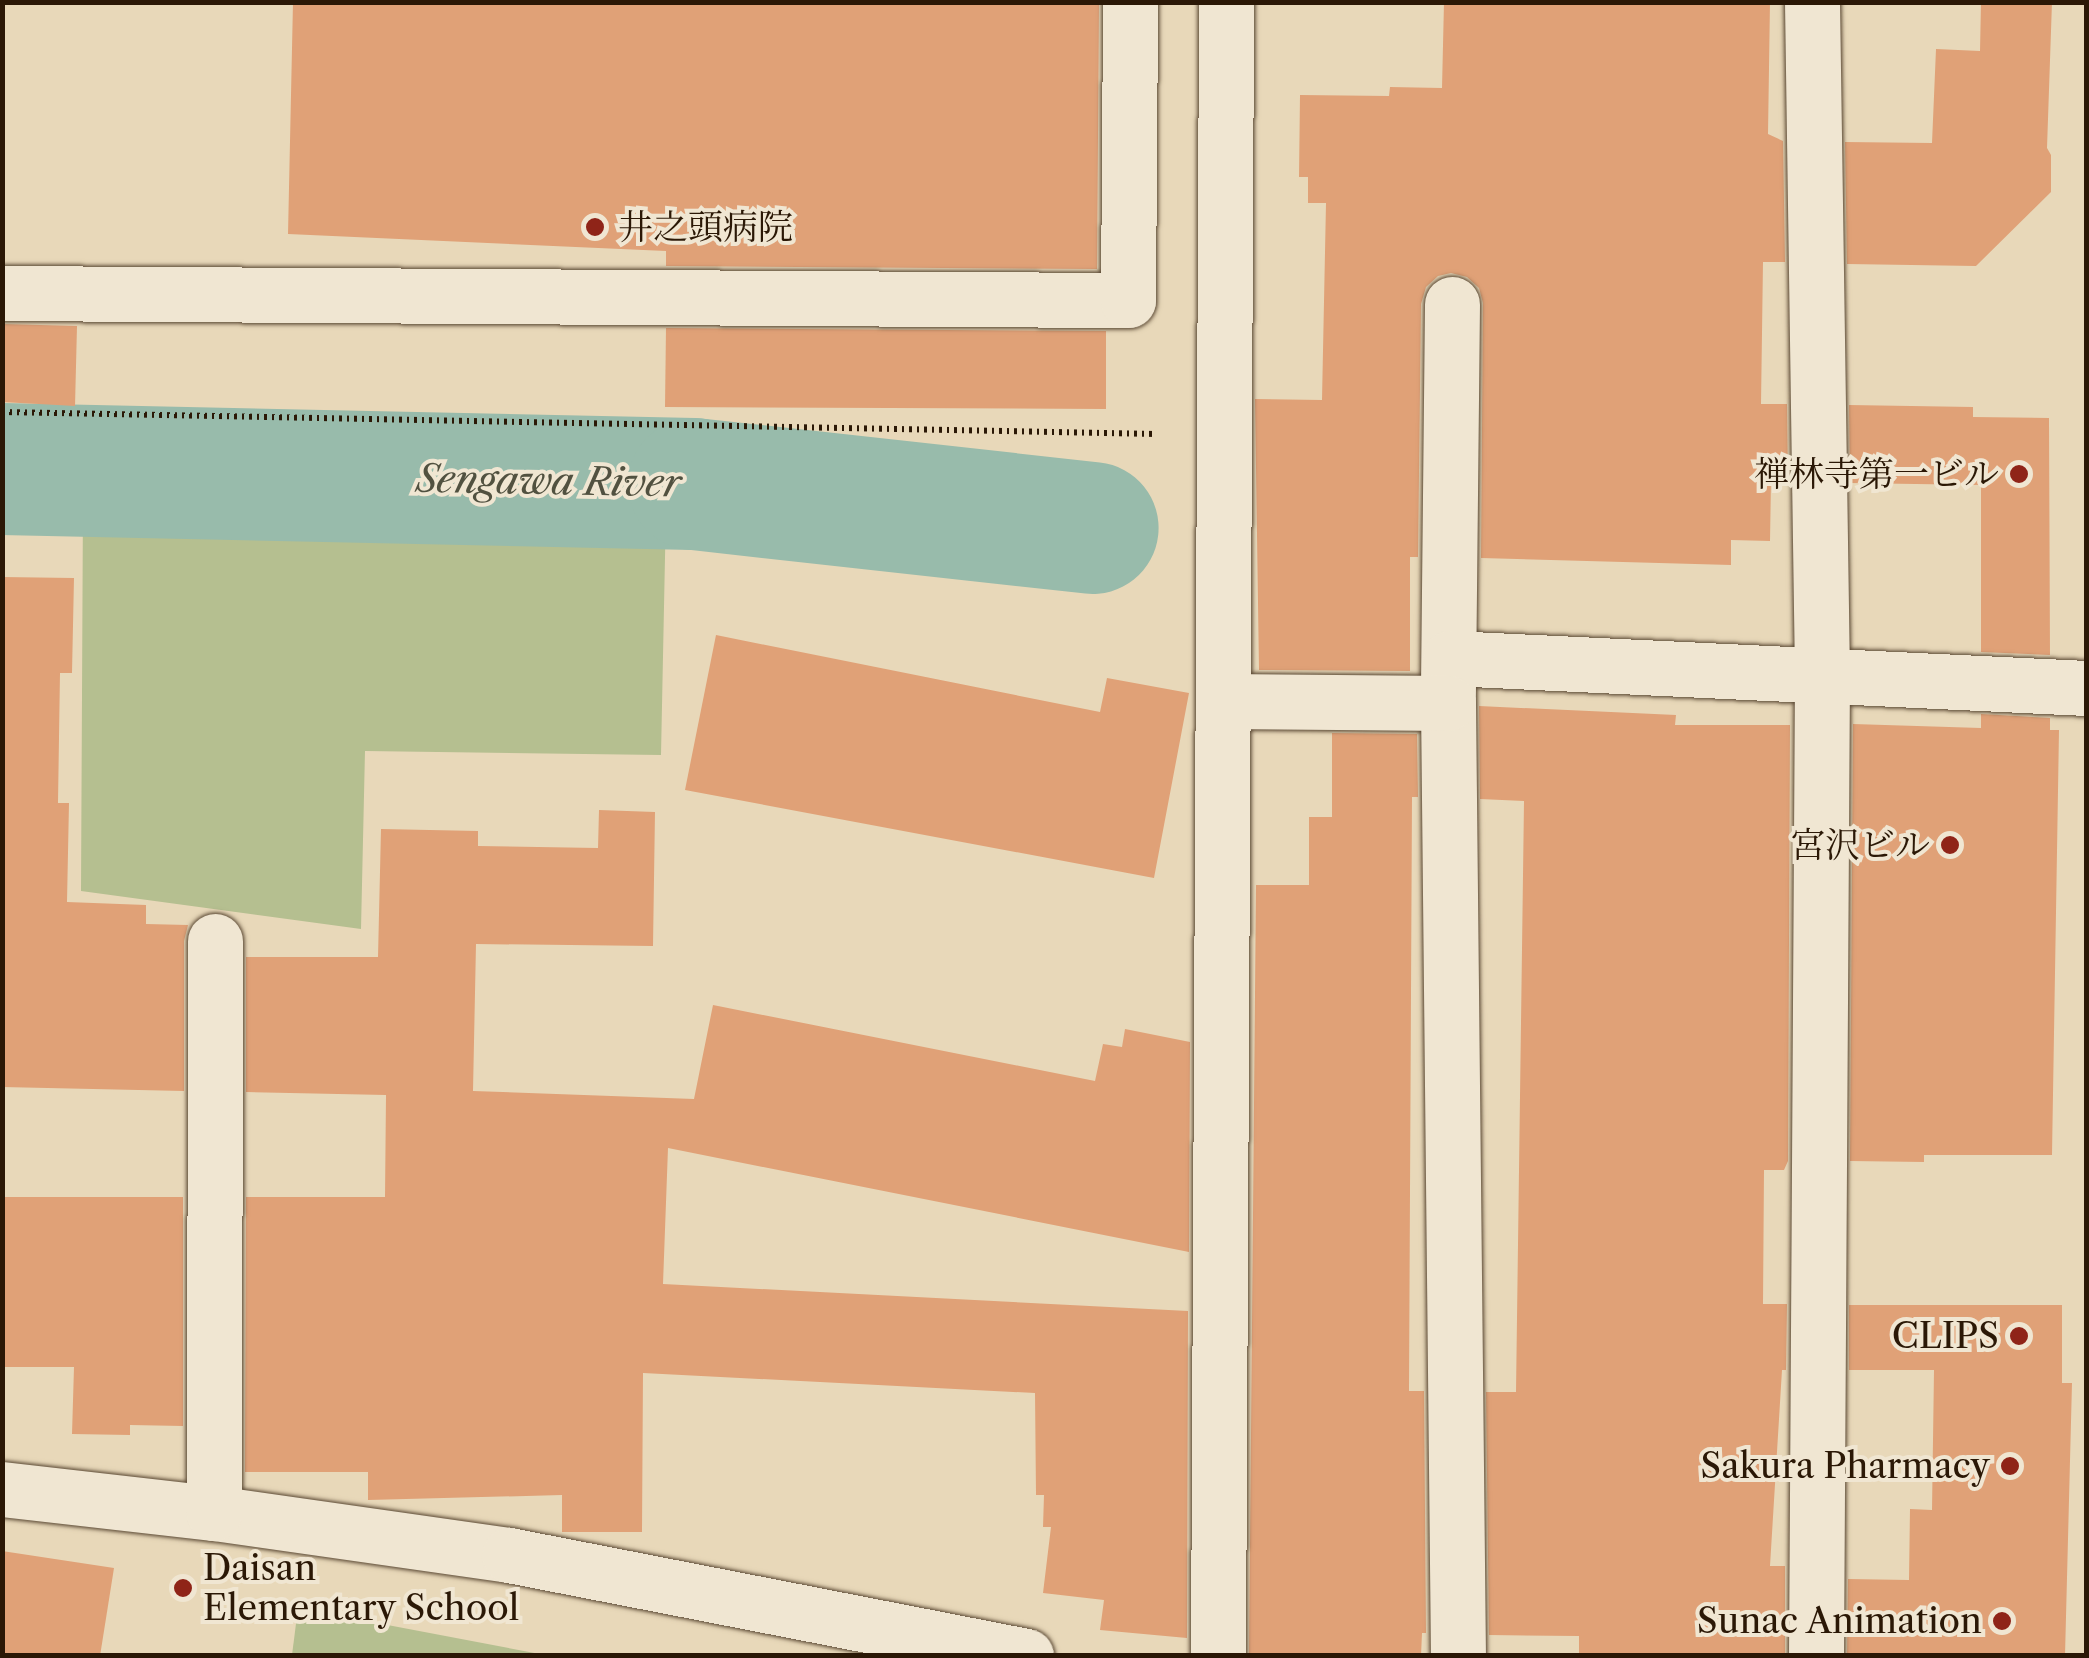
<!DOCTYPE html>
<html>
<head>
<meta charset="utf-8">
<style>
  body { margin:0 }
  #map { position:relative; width:2089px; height:1658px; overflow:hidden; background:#e8d8b9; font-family:"Libre Caslon Text","Noto Serif JP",serif }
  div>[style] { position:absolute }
  .green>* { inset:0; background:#b5bf90 }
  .river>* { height:132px; margin:-66px; padding:0 66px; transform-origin:66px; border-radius:66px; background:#98bbab }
  .building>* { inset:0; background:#e0a177 }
  .path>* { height:6px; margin-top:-3px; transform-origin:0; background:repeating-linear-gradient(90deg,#2b1806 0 2.5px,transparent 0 7.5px) }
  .roads { filter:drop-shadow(0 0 2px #5a4833) drop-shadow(0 0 2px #5a4833) }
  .minor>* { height:55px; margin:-27.5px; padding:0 27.5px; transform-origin:27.5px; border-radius:27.5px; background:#f0e6d2 }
  .dots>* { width:28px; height:28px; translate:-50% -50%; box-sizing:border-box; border:5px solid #f0e6d2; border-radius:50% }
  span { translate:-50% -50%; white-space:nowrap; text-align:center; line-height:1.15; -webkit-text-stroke:8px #f0e6d2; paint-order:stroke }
  .poi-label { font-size:35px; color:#2b1806 }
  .left { translate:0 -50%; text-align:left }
  .right { translate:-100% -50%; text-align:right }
  .water-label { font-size:38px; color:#515140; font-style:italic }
  .frame { position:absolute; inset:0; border:5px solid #2b1806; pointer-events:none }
</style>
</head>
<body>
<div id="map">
  <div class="green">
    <i style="clip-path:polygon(83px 497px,666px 508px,661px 755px,365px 751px,361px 929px,81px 891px)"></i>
    <i style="clip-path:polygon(298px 1608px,545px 1655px,292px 1655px)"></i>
  </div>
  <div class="river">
    <i style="left:2px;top:469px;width:692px;rotate:1.24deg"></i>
    <i style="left:694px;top:484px;width:401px;rotate:6.3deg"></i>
  </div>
  <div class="building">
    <i style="clip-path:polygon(293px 2px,1099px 2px,1097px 269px,666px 266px,666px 251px,288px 234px)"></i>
    <i style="clip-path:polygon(1444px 2px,1770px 2px,1768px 134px,1783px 141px,1785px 262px,1763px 262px,1761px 404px,1787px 404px,1788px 482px,1771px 481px,1770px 541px,1731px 540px,1731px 565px,1481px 558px,1483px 303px,1479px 288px,1467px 277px,1451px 273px,1438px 276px,1426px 287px,1421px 304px,1418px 557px,1410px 557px,1410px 671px,1259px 670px,1255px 399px,1322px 400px,1326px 203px,1308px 203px,1308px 177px,1299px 177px,1300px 95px,1389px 96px,1390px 87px,1442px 88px)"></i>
    <i style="clip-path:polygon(1981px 2px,2052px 2px,2047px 148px,2051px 155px,2051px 192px,1976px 266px,1847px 264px,1845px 142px,1932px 143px,1936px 49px,1980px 51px)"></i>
    <i style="clip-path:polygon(2px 324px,77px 326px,75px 406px,2px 402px)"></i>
    <i style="clip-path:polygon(666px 328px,1106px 331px,1106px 409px,665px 407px)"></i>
    <i style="clip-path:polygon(1849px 405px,1973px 407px,1973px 417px,2049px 418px,2050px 655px,1981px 652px,1981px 485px,1850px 483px)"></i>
    <i style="clip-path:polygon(2px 577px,74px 578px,72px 673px,60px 673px,58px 803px,69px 803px,67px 902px,146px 905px,146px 924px,188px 925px,184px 941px,184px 1091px,2px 1087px)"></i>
    <i style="clip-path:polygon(716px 635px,1100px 712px,1107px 678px,1189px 693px,1154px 878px,685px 790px)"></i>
    <i style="clip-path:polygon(1479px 706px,1676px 715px,1675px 725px,1790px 725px,1788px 1161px,1784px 1170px,1764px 1170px,1763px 1304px,1787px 1304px,1786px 1370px,1782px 1370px,1770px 1566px,1785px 1566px,1785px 1656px,1579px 1656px,1579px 1636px,1489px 1635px,1486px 1392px,1516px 1392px,1524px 801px,1480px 799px)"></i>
    <i style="clip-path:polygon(1981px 714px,2050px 718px,2050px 730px,2059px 730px,2052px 1155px,1924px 1155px,1924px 1162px,1850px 1161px,1853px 724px,1981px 728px)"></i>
    <i style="clip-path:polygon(1332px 733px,1417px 734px,1418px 797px,1412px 797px,1409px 1391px,1424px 1391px,1426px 1633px,1422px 1633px,1421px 1656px,1249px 1656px,1256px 885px,1309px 885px,1309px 817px,1332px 817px)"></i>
    <i style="clip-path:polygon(599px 810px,655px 812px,653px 946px,476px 944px,473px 1091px,694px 1099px,713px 1005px,1095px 1081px,1103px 1044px,1122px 1047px,1125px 1029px,1190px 1042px,1189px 1252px,668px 1148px,663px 1284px,1188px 1311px,1187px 1638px,1100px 1630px,1104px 1600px,1043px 1593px,1051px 1527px,1043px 1527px,1044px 1495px,1036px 1495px,1035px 1393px,643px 1373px,642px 1532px,562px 1532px,562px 1495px,368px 1500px,368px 1472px,245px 1472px,246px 1197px,385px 1197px,386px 1095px,246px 1092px,246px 957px,378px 957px,381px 829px,478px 831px,478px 846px,598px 848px)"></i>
    <i style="clip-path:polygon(2px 1197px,183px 1197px,183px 1426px,130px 1425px,130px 1435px,72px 1434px,74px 1367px,2px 1367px)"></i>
    <i style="clip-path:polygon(1849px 1305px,2062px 1305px,2062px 1383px,2072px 1383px,2065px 1656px,1847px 1656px,1848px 1579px,1909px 1580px,1910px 1509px,1932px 1510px,1934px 1370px,1849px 1370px)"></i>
    <i style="clip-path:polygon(2px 1551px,114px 1568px,100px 1656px,2px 1656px)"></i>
  </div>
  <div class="path">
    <i style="left:2px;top:412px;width:1154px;rotate:1.09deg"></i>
  </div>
  <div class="roads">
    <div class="minor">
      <i style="left:1812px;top:2px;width:673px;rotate:89.15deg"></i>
      <i style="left:1822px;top:675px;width:981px;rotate:90.35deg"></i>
      <i style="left:2px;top:293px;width:1126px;rotate:0.36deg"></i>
      <i style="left:1128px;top:300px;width:298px;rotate:-89.6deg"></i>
      <i style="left:1452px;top:304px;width:399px;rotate:90.6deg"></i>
      <i style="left:1448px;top:703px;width:953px;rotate:89.4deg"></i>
      <i style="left:1450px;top:658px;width:637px;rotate:2.7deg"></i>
      <i style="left:1224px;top:701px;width:224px;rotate:0.5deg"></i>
      <i style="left:2px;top:1489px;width:213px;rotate:6.5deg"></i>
      <i style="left:214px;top:1513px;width:298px;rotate:8.1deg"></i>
      <i style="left:509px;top:1555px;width:527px;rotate:11.05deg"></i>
      <i style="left:214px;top:1513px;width:572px;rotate:-89.9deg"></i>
      <i style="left:1218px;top:1656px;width:1654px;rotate:-89.72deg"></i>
    </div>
  </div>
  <div class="dots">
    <i style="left:595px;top:227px;background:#8f2418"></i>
    <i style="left:2019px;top:474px;background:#8f2418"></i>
    <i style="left:1950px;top:845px;background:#8f2418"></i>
    <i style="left:2019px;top:1336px;background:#8f2418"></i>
    <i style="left:2010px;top:1466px;background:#8f2418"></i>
    <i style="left:183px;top:1588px;background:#8f2418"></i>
    <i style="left:2002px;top:1621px;background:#8f2418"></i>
  </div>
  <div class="poi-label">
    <span class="left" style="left:618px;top:227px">井之頭病院</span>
    <span class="right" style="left:1999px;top:474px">禅林寺第一ビル</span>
    <span class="right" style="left:1930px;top:845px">宮沢ビル</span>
    <span class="right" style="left:1999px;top:1336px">CLIPS</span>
    <span class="right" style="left:1990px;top:1466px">Sakura Pharmacy</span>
    <span class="left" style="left:203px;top:1588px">Daisan<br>Elementary School</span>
    <span class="right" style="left:1982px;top:1621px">Sunac Animation</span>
  </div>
  <div class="water-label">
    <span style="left:549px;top:481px;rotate:1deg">Sengawa River</span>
  </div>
  <div class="frame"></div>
</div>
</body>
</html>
